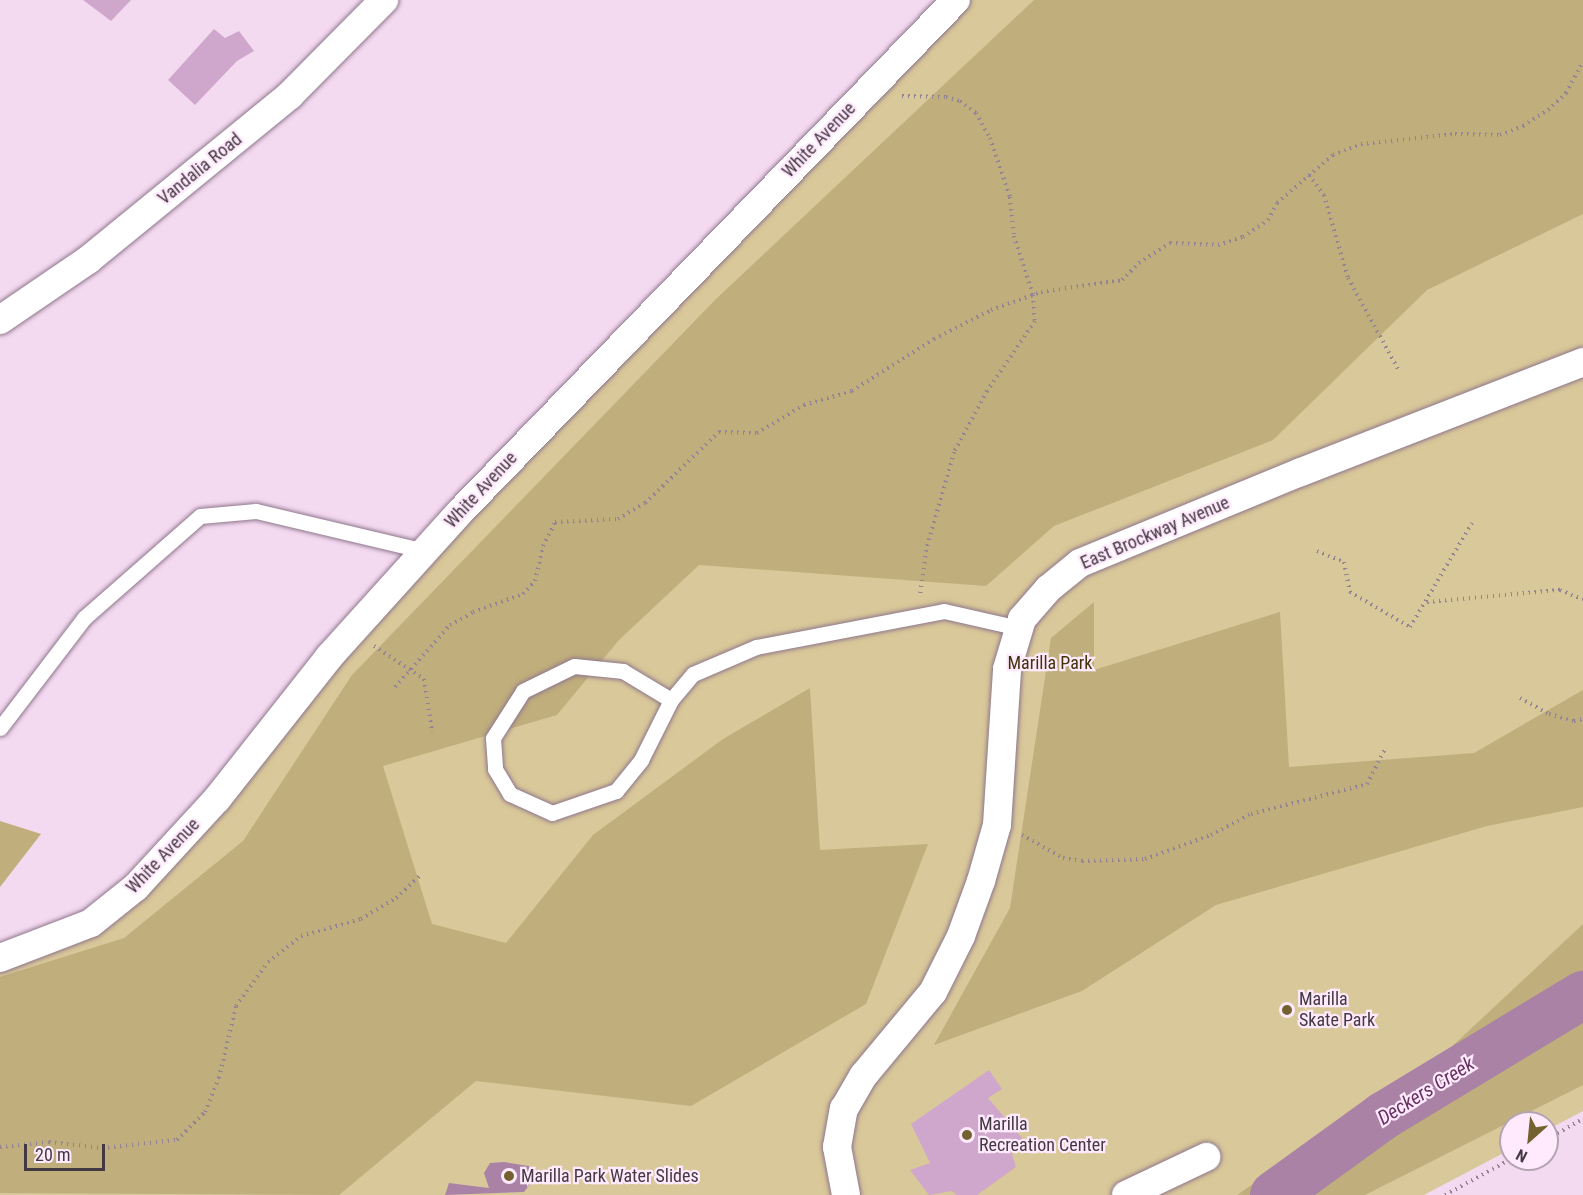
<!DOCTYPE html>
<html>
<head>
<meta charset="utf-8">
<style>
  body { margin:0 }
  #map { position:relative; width:1583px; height:1195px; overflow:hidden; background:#f4daf1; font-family:"Roboto Condensed",sans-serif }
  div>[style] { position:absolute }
  .green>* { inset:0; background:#d9c899 }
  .forest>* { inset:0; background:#c0ae7c }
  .water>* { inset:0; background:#aa82a6 }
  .river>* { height:48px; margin:-24px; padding:0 24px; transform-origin:24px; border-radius:24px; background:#aa82a6 }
  .building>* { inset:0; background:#d0a7cc }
  .path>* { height:4px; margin-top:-2px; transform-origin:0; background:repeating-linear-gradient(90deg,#948393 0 1.5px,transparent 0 6px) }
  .roads { filter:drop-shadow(0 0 2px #8f778c) drop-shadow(0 0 2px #8f778c) }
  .service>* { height:15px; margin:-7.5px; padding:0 7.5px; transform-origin:7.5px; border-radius:7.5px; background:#fff }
  .minor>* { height:28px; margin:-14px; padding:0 14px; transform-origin:14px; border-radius:14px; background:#fff }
  .dots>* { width:16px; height:16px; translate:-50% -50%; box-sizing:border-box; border:3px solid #ffe9fc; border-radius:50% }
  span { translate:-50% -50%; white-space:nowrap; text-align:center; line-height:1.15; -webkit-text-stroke:4.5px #ffe9fc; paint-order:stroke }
  .street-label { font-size:18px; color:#433942 }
  .park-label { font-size:18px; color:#403309 }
  .poi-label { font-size:18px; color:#433942 }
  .left { translate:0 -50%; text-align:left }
  .water-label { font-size:20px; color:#663363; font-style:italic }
  .north { position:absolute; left:1499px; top:1111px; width:60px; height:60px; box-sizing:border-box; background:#ffe9fc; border:2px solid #b4a3b2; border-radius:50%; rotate:207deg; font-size:16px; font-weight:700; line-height:24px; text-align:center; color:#433942 }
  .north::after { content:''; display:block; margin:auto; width:21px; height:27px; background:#73612f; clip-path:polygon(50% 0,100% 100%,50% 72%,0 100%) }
  .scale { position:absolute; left:24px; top:1144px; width:81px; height:27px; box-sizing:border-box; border:3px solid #433942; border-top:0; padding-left:8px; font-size:18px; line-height:21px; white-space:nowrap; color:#433942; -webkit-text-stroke:4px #ffe9fc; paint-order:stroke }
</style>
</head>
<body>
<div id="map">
  <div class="green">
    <i style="clip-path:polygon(956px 0,1583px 0,1583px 1111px,1547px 1130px,1547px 1123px,1511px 1123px,1511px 1149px,1424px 1195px,0 1195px,0 958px,91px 923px,329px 657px)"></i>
  </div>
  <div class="forest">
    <i style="clip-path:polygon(1034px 0,1583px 0,1583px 214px,1427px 290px,1273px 440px,1054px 526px,986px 586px,699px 565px,619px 640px,557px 715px,383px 766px,432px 924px,506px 943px,593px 835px,723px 739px,810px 688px,820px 850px,928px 844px,866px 1004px,691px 1106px,476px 1081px,339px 1195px,0 1193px,0 977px,124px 938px,243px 841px,352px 675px,715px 300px)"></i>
    <i style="clip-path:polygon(1094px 602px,1094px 670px,1280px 612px,1289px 767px,1474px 753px,1583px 690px,1583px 807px,1487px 826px,1216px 905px,1082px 991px,934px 1045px,1010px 908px,1051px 638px)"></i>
    <i style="clip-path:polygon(0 821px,41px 834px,0 887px)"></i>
    <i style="clip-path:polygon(1583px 924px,1583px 1085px,1365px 1195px,1237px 1195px,1445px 1053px)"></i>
  </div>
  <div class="water">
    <i style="clip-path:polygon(504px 1162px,529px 1166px,533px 1180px,524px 1192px,445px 1195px,449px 1183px,489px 1188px,484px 1173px,490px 1163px)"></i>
  </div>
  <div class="river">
    <i style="left:1274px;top:1195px;width:135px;rotate:-35.9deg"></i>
    <i style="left:1383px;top:1116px;width:234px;rotate:-31.2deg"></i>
  </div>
  <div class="building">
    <i style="clip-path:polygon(83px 0,131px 0,111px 21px)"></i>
    <i style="clip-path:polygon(214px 29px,225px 38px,239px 31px,254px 51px,237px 61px,195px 105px,168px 80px)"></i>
    <i style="clip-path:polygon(989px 1070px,1002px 1089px,988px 1098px,1028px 1145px,1011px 1151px,1016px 1167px,977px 1195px,957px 1195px,952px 1191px,929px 1195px,910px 1170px,930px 1163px,911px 1124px)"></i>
  </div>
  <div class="path">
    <i style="left:902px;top:96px;width:44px;rotate:1.3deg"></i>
    <i style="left:946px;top:97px;width:15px;rotate:16deg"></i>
    <i style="left:960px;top:101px;width:20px;rotate:37deg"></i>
    <i style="left:976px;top:113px;width:29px;rotate:61deg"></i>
    <i style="left:990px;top:138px;width:62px;rotate:71.3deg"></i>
    <i style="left:1010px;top:197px;width:39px;rotate:84deg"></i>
    <i style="left:1014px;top:236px;width:62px;rotate:72.1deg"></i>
    <i style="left:1033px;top:295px;width:26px;rotate:86deg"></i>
    <i style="left:1035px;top:321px;width:85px;rotate:124.4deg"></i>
    <i style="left:987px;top:391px;width:69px;rotate:118.4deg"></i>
    <i style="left:954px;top:452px;width:102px;rotate:105.9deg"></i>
    <i style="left:926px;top:550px;width:46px;rotate:97.4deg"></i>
    <i style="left:1309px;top:175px;width:25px;rotate:53deg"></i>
    <i style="left:1324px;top:195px;width:86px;rotate:73.9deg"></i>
    <i style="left:1348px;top:278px;width:104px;rotate:61.2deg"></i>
    <i style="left:1317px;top:551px;width:29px;rotate:22deg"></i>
    <i style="left:1344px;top:562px;width:31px;rotate:79deg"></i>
    <i style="left:1350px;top:592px;width:69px;rotate:30.3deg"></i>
    <i style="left:1410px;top:627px;width:121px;rotate:-59.2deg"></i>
    <i style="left:1427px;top:602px;width:134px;rotate:-5.2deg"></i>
    <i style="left:1560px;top:590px;width:25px;rotate:23deg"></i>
    <i style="left:374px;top:646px;width:60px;rotate:33.4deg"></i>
    <i style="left:424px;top:679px;width:54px;rotate:81.4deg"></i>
    <i style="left:395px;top:687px;width:83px;rotate:-48.4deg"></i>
    <i style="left:450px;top:625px;width:26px;rotate:-29deg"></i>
    <i style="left:473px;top:612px;width:53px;rotate:-19.8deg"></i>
    <i style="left:523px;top:594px;width:18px;rotate:-47deg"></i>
    <i style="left:535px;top:581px;width:36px;rotate:-77deg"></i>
    <i style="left:543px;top:546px;width:27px;rotate:-63deg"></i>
    <i style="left:555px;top:522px;width:63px;rotate:-2.7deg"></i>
    <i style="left:618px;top:519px;width:31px;rotate:-31deg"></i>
    <i style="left:645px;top:503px;width:103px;rotate:-43.8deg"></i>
    <i style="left:719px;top:432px;width:38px;rotate:2deg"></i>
    <i style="left:757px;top:433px;width:55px;rotate:-30.8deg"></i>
    <i style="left:804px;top:405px;width:50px;rotate:-16.3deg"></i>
    <i style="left:852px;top:391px;width:97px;rotate:-32.4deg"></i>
    <i style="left:934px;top:339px;width:64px;rotate:-27deg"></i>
    <i style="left:991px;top:310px;width:53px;rotate:-19.8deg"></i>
    <i style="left:1041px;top:292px;width:82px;rotate:-8.4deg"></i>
    <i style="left:1122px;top:280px;width:24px;rotate:-45deg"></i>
    <i style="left:1139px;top:263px;width:37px;rotate:-33deg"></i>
    <i style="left:1170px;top:243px;width:48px;rotate:2.4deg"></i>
    <i style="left:1218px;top:245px;width:26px;rotate:-18deg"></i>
    <i style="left:1243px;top:237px;width:30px;rotate:-34deg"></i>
    <i style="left:1268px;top:220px;width:19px;rotate:-62deg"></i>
    <i style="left:1277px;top:203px;width:74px;rotate:-40.6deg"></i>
    <i style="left:1333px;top:155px;width:30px;rotate:-21deg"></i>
    <i style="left:1361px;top:144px;width:95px;rotate:-6.1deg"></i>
    <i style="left:1455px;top:134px;width:45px;rotate:1.3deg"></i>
    <i style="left:1500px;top:135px;width:25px;rotate:-21deg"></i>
    <i style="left:1523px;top:126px;width:30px;rotate:-33deg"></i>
    <i style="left:1548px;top:110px;width:25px;rotate:-43deg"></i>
    <i style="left:1566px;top:93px;width:36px;rotate:-62deg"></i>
    <i style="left:1520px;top:698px;width:33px;rotate:29deg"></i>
    <i style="left:1549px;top:714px;width:26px;rotate:16deg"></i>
    <i style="left:1574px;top:721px;width:9px;rotate:-13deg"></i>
    <i style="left:1022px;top:835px;width:47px;rotate:29.3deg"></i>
    <i style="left:1063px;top:858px;width:19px;rotate:9deg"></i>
    <i style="left:1082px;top:861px;width:63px;rotate:-1.8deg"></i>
    <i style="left:1145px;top:859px;width:70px;rotate:-20deg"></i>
    <i style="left:1211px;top:835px;width:45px;rotate:-27.7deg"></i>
    <i style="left:1251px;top:814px;width:120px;rotate:-14.5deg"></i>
    <i style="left:1367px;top:784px;width:39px;rotate:-63deg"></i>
    <i style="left:1547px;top:1139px;width:41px;rotate:-29.1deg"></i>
    <i style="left:0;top:1147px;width:49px;rotate:-5.8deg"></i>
    <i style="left:49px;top:1142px;width:53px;rotate:6.5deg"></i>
    <i style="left:102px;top:1148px;width:75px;rotate:-6.1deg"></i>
    <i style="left:177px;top:1140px;width:40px;rotate:-45deg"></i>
    <i style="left:205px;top:1112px;width:37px;rotate:-68deg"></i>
    <i style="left:219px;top:1078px;width:74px;rotate:-76.7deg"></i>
    <i style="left:236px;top:1006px;width:54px;rotate:-54deg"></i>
    <i style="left:268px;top:962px;width:42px;rotate:-38.2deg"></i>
    <i style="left:301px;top:936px;width:62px;rotate:-15.8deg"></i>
    <i style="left:361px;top:919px;width:41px;rotate:-31deg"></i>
    <i style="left:396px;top:898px;width:33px;rotate:-43deg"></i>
    <i style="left:1445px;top:1195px;width:75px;rotate:-28.6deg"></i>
  </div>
  <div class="roads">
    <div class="service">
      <i style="left:671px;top:700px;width:56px;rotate:-148.9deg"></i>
      <i style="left:623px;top:671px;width:49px;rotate:-174.2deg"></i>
      <i style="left:574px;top:666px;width:57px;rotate:153.9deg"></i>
      <i style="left:523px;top:691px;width:56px;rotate:122.6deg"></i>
      <i style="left:493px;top:738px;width:31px;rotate:86deg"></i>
      <i style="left:495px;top:769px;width:29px;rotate:59deg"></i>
      <i style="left:510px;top:794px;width:46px;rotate:24.3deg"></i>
      <i style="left:552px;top:813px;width:68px;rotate:-19deg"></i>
      <i style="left:616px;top:791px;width:40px;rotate:-51deg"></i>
      <i style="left:641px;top:760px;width:67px;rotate:-63.4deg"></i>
      <i style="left:671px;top:700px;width:34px;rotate:-50deg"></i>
      <i style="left:693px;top:674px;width:69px;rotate:-23.2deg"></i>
      <i style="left:756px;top:647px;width:191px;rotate:-10.8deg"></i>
      <i style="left:944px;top:611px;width:77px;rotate:12.8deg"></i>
      <i style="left:0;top:728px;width:138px;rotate:-52.6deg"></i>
      <i style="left:84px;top:618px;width:154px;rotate:-41.3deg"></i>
      <i style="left:200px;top:516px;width:56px;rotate:-5.1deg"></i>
      <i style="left:256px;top:511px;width:174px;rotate:13.3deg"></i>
    </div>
    <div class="minor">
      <i style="left:0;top:320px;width:107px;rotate:-34.3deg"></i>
      <i style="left:88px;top:260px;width:261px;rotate:-39.2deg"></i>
      <i style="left:290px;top:95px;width:134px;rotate:-45.3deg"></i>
      <i style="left:0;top:958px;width:97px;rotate:-21deg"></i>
      <i style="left:91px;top:923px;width:58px;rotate:-38.7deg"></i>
      <i style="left:136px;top:887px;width:120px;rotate:-47.4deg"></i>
      <i style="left:217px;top:799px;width:181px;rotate:-51.7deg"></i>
      <i style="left:329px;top:657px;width:194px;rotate:-47.9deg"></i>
      <i style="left:459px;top:513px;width:714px;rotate:-45.91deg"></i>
      <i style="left:846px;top:1195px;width:49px;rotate:-100.6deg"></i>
      <i style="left:837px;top:1147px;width:39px;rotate:-80deg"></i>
      <i style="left:844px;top:1109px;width:39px;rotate:-60deg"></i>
      <i style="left:864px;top:1075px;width:108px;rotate:-50.3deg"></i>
      <i style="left:933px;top:992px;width:63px;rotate:-63.4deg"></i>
      <i style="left:961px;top:936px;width:59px;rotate:-70deg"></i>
      <i style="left:981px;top:881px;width:58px;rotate:-74.1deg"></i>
      <i style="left:997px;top:825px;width:156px;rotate:-86.3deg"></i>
      <i style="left:1007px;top:669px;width:52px;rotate:-73.3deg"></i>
      <i style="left:1022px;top:619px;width:40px;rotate:-49deg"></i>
      <i style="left:1048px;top:589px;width:41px;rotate:-39.1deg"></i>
      <i style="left:1080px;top:563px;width:239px;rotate:-22.4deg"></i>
      <i style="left:1301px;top:472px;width:303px;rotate:-21.3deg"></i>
      <i style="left:1126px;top:1195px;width:89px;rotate:-25.4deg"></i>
    </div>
  </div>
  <div class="dots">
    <i style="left:1287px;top:1010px;background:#73612f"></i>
    <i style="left:967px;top:1135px;background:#73612f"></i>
    <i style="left:509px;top:1176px;background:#73612f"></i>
  </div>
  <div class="street-label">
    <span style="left:819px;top:140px;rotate:-46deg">White Avenue</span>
    <span style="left:200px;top:169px;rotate:-39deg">Vandalia Road</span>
    <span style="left:481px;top:490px;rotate:-47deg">White Avenue</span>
    <span style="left:1155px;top:533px;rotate:-23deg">East Brockway Avenue</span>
    <span style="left:163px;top:856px;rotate:-46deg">White Avenue</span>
  </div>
  <div class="park-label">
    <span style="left:1050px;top:663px">Marilla Park</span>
  </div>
  <div class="poi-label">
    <span class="left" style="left:1299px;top:1010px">Marilla<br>Skate Park</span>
    <span class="left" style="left:979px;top:1135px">Marilla<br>Recreation Center</span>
    <span class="left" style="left:521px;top:1176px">Marilla Park Water Slides</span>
  </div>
  <div class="water-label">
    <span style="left:1426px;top:1091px;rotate:-32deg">Deckers Creek</span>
  </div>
  <div class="north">N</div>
  <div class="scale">20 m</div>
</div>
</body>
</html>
